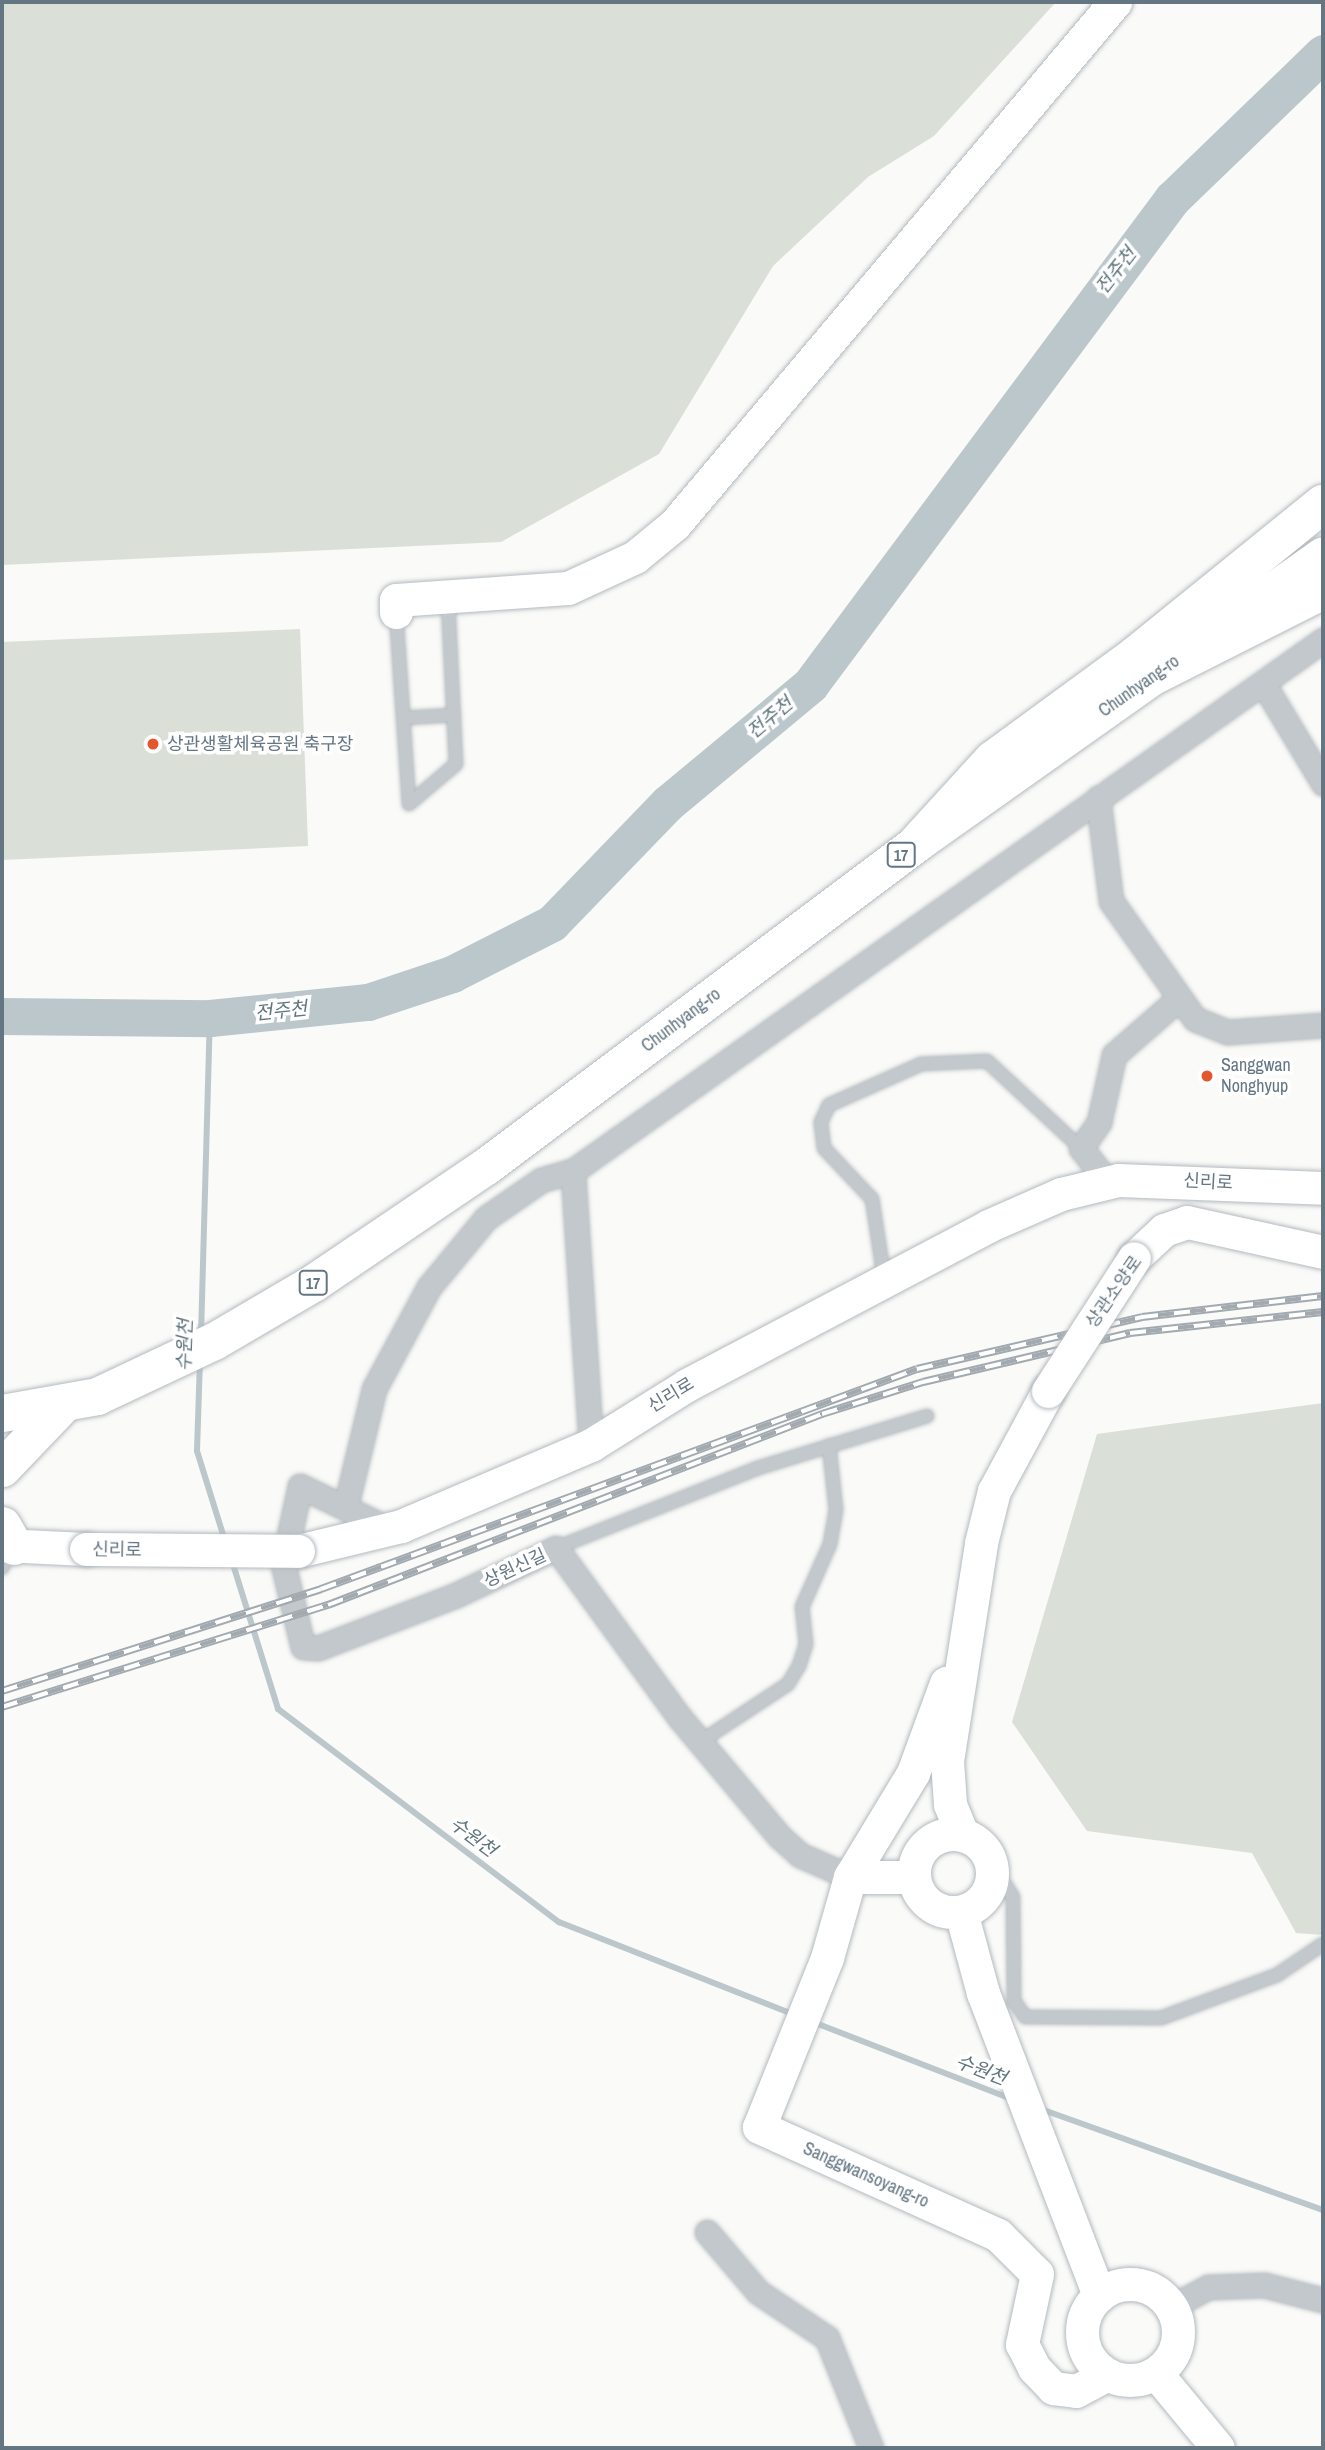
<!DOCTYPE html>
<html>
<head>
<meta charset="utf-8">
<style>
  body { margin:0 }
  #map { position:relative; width:1325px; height:2450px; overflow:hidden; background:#fafaf8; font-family:"Archivo Narrow","Noto Sans KR",sans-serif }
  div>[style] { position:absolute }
  .green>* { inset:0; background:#dadfd7 }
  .stream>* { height:6px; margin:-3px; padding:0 3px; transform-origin:3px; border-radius:3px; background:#bbc7cb }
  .river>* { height:37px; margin:-18.5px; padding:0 18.5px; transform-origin:18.5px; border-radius:18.5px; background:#bbc7cb }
  .roads { filter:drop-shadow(0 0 2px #b3babf) drop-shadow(0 0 2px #b3babf) }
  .lane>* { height:12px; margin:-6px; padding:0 6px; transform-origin:6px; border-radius:6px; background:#c3c8cc }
  .street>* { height:23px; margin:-11.5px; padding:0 11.5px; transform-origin:11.5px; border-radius:11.5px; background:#c3c8cc }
  .secondary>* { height:33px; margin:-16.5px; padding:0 16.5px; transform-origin:16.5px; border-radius:16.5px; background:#fff }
  .secondary>.ring { margin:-16.5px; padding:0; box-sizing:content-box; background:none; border:33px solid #fff; border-radius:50% }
  .primary>* { height:37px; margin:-18.5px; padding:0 18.5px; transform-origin:18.5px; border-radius:18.5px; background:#fff }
  .highway>* { height:38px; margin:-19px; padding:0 19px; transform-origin:19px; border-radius:19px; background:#fff }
  .rail>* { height:8px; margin-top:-4px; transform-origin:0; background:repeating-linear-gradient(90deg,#fff 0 16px,#a2aab0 0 32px); box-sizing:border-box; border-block:2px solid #a2aab0 }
  .bridges { filter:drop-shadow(0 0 2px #b3babf) drop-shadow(0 0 2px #b3babf) }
  .secondary-bridge>* { height:33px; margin:-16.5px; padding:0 16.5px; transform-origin:16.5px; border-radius:16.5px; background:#fff }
  .dots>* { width:19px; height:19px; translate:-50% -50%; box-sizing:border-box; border:4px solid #fff; border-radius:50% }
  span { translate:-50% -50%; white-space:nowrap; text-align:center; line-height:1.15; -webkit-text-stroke:7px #fff; paint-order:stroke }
  .shield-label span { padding:2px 5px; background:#fff; border:2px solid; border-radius:5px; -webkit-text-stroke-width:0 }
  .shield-label { font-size:16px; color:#657683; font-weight:700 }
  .street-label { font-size:18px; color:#657683 }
  .poi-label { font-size:18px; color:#657683 }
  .left { translate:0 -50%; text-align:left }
  .water-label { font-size:19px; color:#60757c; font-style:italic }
  .frame { position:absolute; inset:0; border:4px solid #657683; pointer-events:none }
</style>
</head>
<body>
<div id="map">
  <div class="green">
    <i style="clip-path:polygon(2px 2px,1056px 2px,934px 136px,868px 177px,773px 266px,659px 454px,501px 542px,2px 565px)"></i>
    <i style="clip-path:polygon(300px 629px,308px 846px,2px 860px,2px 642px)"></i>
    <i style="clip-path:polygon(1323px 1403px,1323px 1935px,1296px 1933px,1252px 1853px,1087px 1831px,1012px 1722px,1097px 1434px)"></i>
  </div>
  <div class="stream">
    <i style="left:201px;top:1335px;width:317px;rotate:-88.4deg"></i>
    <i style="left:200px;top:1360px;width:91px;rotate:91.9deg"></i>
    <i style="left:197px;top:1451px;width:94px;rotate:72.7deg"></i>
    <i style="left:232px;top:1561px;width:155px;rotate:72.7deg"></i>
    <i style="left:278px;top:1709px;width:353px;rotate:37.2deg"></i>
    <i style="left:559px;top:1922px;width:251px;rotate:21.5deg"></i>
    <i style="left:813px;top:2022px;width:213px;rotate:21.2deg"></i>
    <i style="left:1038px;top:2108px;width:303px;rotate:19.7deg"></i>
  </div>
  <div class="river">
    <i style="left:2px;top:1016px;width:208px;rotate:0.6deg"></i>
    <i style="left:210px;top:1018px;width:159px;rotate:-5.8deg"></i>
    <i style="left:368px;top:1002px;width:89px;rotate:-18.4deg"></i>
    <i style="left:452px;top:974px;width:112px;rotate:-27deg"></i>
    <i style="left:552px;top:923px;width:167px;rotate:-46deg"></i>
    <i style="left:668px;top:803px;width:185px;rotate:-39.7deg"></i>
    <i style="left:810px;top:685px;width:606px;rotate:-53.32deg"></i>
    <i style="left:1172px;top:199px;width:210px;rotate:-44deg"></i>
  </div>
  <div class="roads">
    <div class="lane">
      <i style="left:396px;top:612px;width:192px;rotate:86.1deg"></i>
      <i style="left:409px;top:804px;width:62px;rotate:-40.4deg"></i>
      <i style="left:456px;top:764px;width:165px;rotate:-92.8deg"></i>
      <i style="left:404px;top:718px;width:50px;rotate:-3.4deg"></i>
      <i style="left:884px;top:1277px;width:79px;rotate:-98.7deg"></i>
      <i style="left:872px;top:1199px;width:70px;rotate:-133.3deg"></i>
      <i style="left:824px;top:1148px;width:26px;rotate:-97deg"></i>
      <i style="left:821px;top:1122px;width:19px;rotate:-65deg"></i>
      <i style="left:829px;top:1105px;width:101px;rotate:-24deg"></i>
      <i style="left:921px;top:1064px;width:66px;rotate:-2.6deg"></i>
      <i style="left:987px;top:1061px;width:132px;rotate:42.9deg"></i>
      <i style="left:556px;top:1548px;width:217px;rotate:-21.6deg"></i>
      <i style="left:758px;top:1468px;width:177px;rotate:-17.1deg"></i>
      <i style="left:2px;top:1568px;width:24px;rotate:-62deg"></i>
      <i style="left:700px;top:1742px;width:105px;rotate:-33.4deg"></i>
      <i style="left:788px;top:1684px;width:21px;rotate:-59deg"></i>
      <i style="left:799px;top:1666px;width:23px;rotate:-72deg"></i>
      <i style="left:806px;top:1644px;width:37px;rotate:-96deg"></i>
      <i style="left:802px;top:1607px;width:69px;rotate:-66deg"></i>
      <i style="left:830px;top:1544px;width:35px;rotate:-80deg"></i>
      <i style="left:836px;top:1510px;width:65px;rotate:-96.1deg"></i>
      <i style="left:991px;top:1862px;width:41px;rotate:57.8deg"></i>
      <i style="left:1013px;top:1897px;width:104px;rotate:89.4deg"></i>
      <i style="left:1014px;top:2001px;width:19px;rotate:55deg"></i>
      <i style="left:1025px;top:2017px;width:136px;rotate:0.4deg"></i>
      <i style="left:1161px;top:2018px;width:124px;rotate:-20.3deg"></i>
      <i style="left:1277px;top:1975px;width:55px;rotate:-34deg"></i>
    </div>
    <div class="street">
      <i style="left:1263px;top:683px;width:117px;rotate:59deg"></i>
      <i style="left:1098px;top:798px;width:104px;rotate:82.8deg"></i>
      <i style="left:1111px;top:901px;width:145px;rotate:54.6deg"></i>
      <i style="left:1195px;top:1019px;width:35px;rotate:22deg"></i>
      <i style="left:1228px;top:1032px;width:95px;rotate:-4.2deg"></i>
      <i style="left:1108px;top:1182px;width:43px;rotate:-128.5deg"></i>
      <i style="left:1081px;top:1148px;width:32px;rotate:-55deg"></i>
      <i style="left:1099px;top:1122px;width:69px;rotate:-77.4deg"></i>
      <i style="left:1114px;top:1055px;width:84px;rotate:-41.1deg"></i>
      <i style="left:591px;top:1445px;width:275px;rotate:-93.8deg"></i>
      <i style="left:573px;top:1171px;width:919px;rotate:-35.3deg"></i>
      <i style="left:346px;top:1505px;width:119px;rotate:-76.4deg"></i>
      <i style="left:374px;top:1389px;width:116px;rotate:-61.7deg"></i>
      <i style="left:429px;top:1287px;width:89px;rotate:-50.4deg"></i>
      <i style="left:486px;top:1218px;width:67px;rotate:-34.6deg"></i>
      <i style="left:541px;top:1180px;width:33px;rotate:-16deg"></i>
      <i style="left:389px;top:1529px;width:99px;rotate:-154.2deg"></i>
      <i style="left:300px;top:1486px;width:80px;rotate:102.3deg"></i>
      <i style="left:283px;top:1564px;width:85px;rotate:76.5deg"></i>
      <i style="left:303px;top:1647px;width:15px;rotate:4deg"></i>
      <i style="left:318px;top:1648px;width:148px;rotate:-21deg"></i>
      <i style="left:456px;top:1595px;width:110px;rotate:-25.2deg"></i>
      <i style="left:556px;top:1548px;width:210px;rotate:53.9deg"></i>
      <i style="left:680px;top:1718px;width:155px;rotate:50deg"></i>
      <i style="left:780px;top:1837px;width:27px;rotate:42deg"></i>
      <i style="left:800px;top:1855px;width:55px;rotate:23.7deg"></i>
      <i style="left:707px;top:2232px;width:79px;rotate:49.6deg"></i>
      <i style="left:758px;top:2292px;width:83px;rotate:33.7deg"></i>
      <i style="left:827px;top:2338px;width:118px;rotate:68.2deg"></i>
      <i style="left:1171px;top:2307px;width:42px;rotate:-28.4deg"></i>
      <i style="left:1208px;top:2287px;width:56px;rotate:-2deg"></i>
      <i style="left:1264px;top:2285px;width:61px;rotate:14.3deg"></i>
    </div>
    <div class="secondary">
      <i style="left:396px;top:612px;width:12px;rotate:-90deg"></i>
      <i style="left:396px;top:600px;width:172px;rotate:-4deg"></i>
      <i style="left:568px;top:588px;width:74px;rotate:-24.8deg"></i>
      <i style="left:635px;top:557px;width:52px;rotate:-39.5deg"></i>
      <i style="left:675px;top:524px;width:683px;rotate:-49.87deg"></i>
      <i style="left:1134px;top:1258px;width:41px;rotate:-43deg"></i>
      <i style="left:1164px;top:1230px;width:24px;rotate:-19deg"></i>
      <i style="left:1187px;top:1222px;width:139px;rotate:12.4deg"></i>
      <i style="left:2px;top:1545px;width:84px;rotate:2.7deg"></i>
      <i style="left:298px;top:1551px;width:106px;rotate:-13.6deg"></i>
      <i style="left:401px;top:1526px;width:207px;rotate:-23.1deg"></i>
      <i style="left:591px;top:1445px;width:113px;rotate:-32deg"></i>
      <i style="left:687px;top:1385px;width:340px;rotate:-27.8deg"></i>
      <i style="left:988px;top:1226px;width:80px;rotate:-23.7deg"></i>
      <i style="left:1061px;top:1194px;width:59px;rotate:-13.8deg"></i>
      <i style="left:1118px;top:1180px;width:205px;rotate:2.2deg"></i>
      <i class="ring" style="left:914px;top:1834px;width:45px;height:45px"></i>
      <i style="left:962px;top:1834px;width:32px;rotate:-112deg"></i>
      <i style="left:950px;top:1804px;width:43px;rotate:-94deg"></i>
      <i style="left:947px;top:1761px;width:221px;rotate:-81.1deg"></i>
      <i style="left:981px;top:1543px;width:54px;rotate:-76deg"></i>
      <i style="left:994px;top:1491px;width:114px;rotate:-61.6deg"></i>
      <i style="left:850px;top:1877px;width:122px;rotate:-58.8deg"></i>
      <i style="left:913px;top:1773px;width:96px;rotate:-69.9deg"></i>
      <i style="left:913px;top:1877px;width:63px;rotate:180deg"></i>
      <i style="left:850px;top:1877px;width:84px;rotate:105.9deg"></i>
      <i style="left:827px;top:1958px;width:182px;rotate:111.9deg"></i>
      <i style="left:759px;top:2127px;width:262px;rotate:24.3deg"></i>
      <i style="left:998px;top:2235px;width:55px;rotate:45deg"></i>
      <i style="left:1037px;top:2274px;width:72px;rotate:102.1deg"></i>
      <i style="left:1022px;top:2344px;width:27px;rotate:63deg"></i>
      <i style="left:1034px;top:2368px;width:28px;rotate:46deg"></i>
      <i style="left:1053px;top:2388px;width:23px;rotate:7deg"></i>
      <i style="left:1076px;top:2391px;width:34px;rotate:-28deg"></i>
      <i style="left:961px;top:1912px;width:84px;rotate:74.8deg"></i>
      <i style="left:983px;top:1993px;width:324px;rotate:69deg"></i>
      <i class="ring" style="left:1082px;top:2284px;width:63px;height:63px"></i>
      <i style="left:1156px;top:2373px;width:97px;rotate:50.4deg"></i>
    </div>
    <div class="primary">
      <i style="left:2px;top:1413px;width:97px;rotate:-10.1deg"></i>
      <i style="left:97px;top:1396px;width:129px;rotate:-25.2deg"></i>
      <i style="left:214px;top:1341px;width:115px;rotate:-30.4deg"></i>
      <i style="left:313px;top:1283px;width:209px;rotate:-34.1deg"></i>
      <i style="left:486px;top:1166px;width:540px;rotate:-36.87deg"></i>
      <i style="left:918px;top:842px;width:496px;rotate:-35.3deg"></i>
      <i style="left:2px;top:1468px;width:91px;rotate:-46.3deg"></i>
      <i style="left:2px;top:1525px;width:24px;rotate:60deg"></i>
    </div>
    <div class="highway">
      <i style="left:1155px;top:675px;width:188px;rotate:-26.8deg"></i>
      <i style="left:918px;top:842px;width:111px;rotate:-47.6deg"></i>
      <i style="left:993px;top:760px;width:176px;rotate:-36.2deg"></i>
      <i style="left:1135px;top:656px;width:242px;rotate:-39deg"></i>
    </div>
  </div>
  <div class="rail">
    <i style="left:2px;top:1691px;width:335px;rotate:-17.7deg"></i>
    <i style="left:321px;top:1589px;width:635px;rotate:-20.26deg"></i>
    <i style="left:917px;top:1369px;width:231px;rotate:-13deg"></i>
    <i style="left:1142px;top:1317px;width:182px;rotate:-6.6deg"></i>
    <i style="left:2px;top:1707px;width:342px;rotate:-17.4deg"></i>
    <i style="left:328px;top:1605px;width:530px;rotate:-21.14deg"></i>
    <i style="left:822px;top:1414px;width:106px;rotate:-17.6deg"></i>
    <i style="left:923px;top:1382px;width:213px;rotate:-13.3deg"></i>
    <i style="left:1130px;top:1333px;width:194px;rotate:-6.2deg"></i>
  </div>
  <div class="bridges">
    <div class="secondary-bridge">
      <i style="left:1048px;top:1391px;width:158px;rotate:-57.1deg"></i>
      <i style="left:86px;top:1549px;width:212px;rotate:0.5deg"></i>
    </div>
  </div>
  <div class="dots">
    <i style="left:153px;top:744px;background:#e4572e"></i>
    <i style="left:1207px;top:1076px;background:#e4572e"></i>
  </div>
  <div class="shield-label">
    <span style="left:901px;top:855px">17</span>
    <span style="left:313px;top:1283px">17</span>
  </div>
  <div class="street-label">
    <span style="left:1139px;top:686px;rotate:-35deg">Chunhyang-ro</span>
    <span style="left:681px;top:1020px;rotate:-37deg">Chunhyang-ro</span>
    <span style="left:1208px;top:1182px;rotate:3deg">신리로</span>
    <span style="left:1114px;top:1292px;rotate:-55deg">상관소양로</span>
    <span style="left:671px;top:1395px;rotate:-31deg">신리로</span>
    <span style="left:117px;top:1550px;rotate:1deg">신리로</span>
    <span style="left:515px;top:1568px;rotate:-25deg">상원신길</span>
    <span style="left:866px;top:2175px;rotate:24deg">Sanggwansoyang-ro</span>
  </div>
  <div class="poi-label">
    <span class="left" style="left:167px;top:744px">상관생활체육공원 축구장</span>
    <span class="left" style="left:1221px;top:1076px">Sanggwan<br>Nonghyup</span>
  </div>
  <div class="water-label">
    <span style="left:1116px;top:271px;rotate:-52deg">전주천</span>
    <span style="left:770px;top:718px;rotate:-40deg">전주천</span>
    <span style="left:281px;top:1011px;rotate:-6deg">전주천</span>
    <span style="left:185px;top:1345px;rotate:-88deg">수원천</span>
    <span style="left:473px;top:1837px;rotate:37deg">수원천</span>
    <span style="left:981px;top:2070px;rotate:21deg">수원천</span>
  </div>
  <div class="frame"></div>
</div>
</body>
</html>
